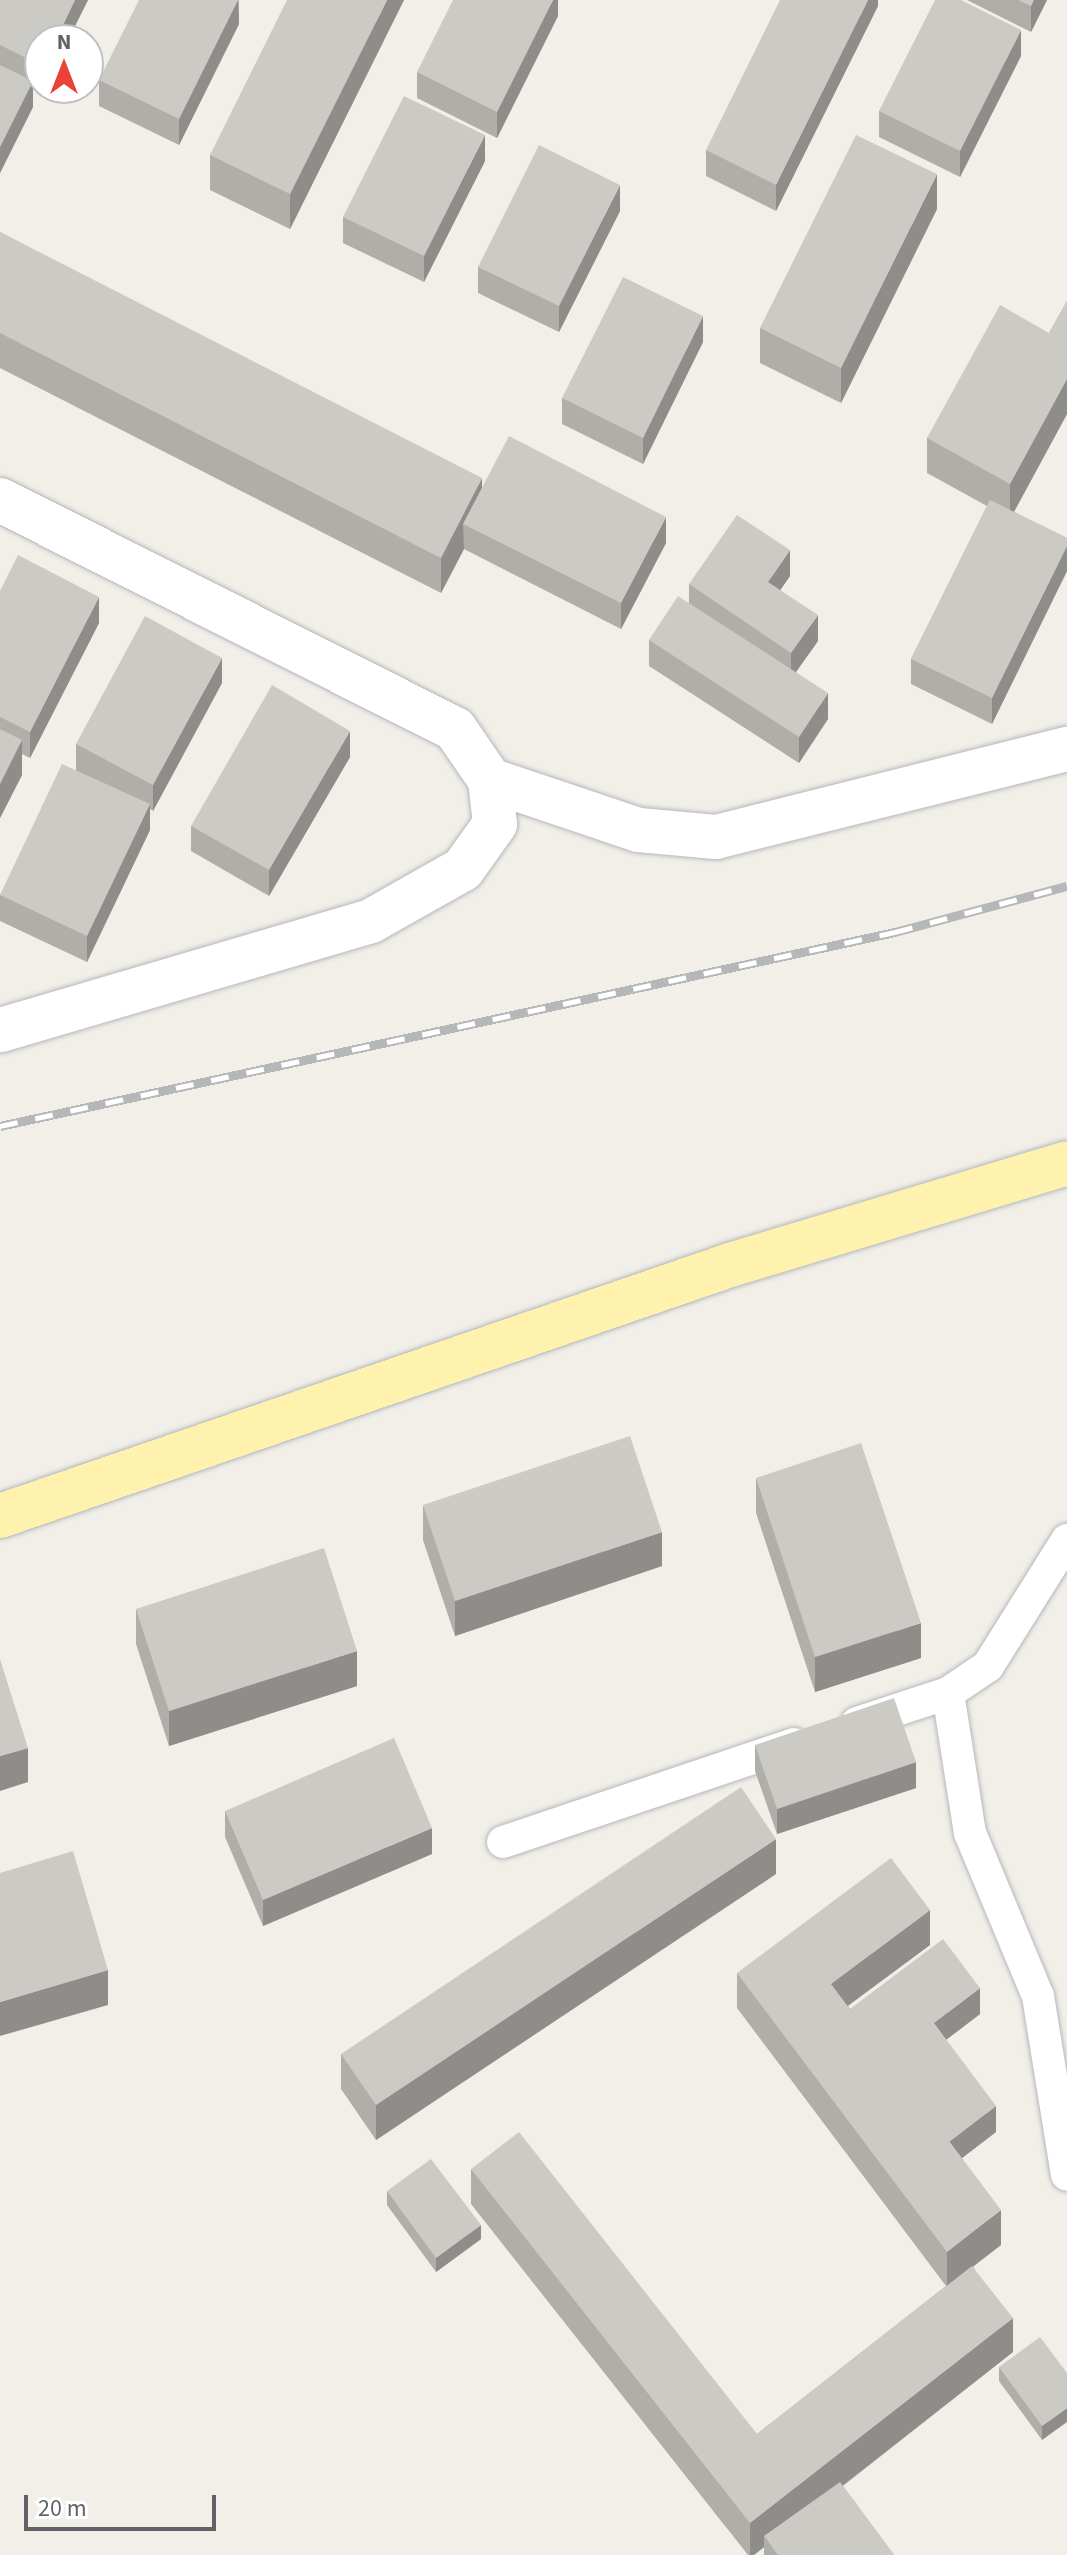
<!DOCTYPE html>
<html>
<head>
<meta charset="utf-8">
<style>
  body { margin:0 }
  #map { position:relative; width:1067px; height:2555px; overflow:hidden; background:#f1efe8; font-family:"Source Sans 3",sans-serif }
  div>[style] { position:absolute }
  .roads { filter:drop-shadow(0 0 2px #b5b8bc) drop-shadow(0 0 2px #b5b8bc) }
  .lane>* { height:32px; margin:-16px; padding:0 16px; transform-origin:16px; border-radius:16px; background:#fff }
  .street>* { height:44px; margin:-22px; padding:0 22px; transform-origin:22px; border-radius:22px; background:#fff }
  .primary>* { height:44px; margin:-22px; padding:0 22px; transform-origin:22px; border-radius:22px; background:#fff2af }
  .rail>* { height:9px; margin-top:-4.5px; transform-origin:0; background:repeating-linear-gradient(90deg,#fff 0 18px,#b6b7b8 0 36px); box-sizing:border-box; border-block:2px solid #b6b7b8 }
  .wall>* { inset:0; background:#afaea9 }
  .shaded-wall>* { inset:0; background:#8f8d8a }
  .building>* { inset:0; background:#cccac5 }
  span { translate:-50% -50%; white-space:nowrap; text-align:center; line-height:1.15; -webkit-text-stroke:6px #fff; paint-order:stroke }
  .north { position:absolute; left:24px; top:24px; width:80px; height:80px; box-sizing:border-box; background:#fff; border:2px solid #bfc1c3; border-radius:50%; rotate:0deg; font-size:22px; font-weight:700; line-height:32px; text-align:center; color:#5f6368 }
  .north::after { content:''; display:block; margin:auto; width:28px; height:36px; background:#ea4335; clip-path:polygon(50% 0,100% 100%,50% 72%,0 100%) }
  .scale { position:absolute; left:24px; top:2495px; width:192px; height:36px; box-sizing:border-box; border:4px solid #5f6368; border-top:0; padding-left:10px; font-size:24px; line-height:28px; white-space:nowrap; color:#5f6368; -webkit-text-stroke:6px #fff; paint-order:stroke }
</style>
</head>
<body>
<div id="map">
  <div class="roads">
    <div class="lane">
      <i style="left:948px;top:1693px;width:142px;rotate:81.1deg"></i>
      <i style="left:970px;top:1833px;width:177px;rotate:67.4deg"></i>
      <i style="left:1038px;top:1996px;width:181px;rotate:80.8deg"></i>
      <i style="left:857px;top:1723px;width:96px;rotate:-18.2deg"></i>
      <i style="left:948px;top:1693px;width:48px;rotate:-34deg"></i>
      <i style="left:988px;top:1666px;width:149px;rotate:-57.9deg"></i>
      <i style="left:503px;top:1842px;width:307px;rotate:-18.6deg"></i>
    </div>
    <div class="street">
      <i style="left:0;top:500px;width:509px;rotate:26.72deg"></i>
      <i style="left:455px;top:729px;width:62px;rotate:55.5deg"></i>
      <i style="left:490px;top:780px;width:44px;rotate:83.5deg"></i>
      <i style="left:495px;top:824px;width:55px;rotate:125.4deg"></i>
      <i style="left:463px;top:869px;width:106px;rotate:150.5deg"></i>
      <i style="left:371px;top:921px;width:387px;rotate:163.6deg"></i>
      <i style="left:490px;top:780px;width:157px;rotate:18.6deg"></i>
      <i style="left:639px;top:830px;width:77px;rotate:5.2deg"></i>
      <i style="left:716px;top:837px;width:362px;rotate:-14.1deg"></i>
    </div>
    <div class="primary">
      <i style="left:0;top:1516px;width:772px;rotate:-18.97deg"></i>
      <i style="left:730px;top:1265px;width:352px;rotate:-16.8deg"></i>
    </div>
  </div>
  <div class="rail">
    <i style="left:0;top:1126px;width:916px;rotate:-12.23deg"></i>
    <i style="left:895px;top:932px;width:178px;rotate:-15deg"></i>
  </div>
  <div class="wall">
    <i style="clip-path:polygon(0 0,88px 0,68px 40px,40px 40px,40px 88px,45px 88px,43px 92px,33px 87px,33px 107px,0 173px)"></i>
    <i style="clip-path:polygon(239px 0,239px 24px,179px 145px,99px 106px,99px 80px)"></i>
    <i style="clip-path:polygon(404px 0,290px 229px,210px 190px,210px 155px)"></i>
    <i style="clip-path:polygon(558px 0,558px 16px,497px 138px,417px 98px,417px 72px)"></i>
    <i style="clip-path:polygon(878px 0,878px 6px,776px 211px,706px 176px,706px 150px)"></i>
    <i style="clip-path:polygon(967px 0,1047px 0,1031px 32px)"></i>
    <i style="clip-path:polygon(1021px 56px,960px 177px,879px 137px,879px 111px)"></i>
    <i style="clip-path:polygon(485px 161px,424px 282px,343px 243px,343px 217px)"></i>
    <i style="clip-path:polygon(937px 209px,841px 403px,760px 363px,760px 328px)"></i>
    <i style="clip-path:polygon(620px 211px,559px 332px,478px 293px,478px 267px)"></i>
    <i style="clip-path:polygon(0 232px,482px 487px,666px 543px,621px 629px,464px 549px,441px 593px,0 368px)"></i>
    <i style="clip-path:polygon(1067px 301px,1067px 414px,1014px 512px,1067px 538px,1067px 571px,992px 724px,911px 684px,911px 659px,987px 506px,927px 473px,927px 438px,1049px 333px)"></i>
    <i style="clip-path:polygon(703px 342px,643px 464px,562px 424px,562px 398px)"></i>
    <i style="clip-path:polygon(790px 576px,780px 590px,818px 641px,796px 672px,828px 719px,799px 763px,649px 666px,649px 640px,689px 603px,689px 584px)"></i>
    <i style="clip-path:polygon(0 591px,99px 623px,30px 758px,22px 754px,22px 775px,0 818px)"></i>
    <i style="clip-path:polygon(222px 683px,153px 811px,150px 809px,150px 830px,87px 962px,0 921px,0 895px,76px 770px,76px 744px)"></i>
    <i style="clip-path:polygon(350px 757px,269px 896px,191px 851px,191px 826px)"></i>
    <i style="clip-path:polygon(756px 1478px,921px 1658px,815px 1692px,756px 1513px)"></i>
    <i style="clip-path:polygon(423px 1505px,662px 1566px,455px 1636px,423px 1540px)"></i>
    <i style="clip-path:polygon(136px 1609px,357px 1686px,169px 1746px,136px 1644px)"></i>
    <i style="clip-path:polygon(755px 1745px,916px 1788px,777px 1834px,755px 1771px)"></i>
    <i style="clip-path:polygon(225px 1811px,432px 1854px,263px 1926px,225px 1837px)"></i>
    <i style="clip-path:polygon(776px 1874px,376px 2140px,341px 2089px,341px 2054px)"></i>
    <i style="clip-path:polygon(930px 1945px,848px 2006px,850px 2009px,980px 2014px,946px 2040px,996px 2132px,962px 2158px,1001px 2245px,973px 2266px,1013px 2352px,843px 2486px,894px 2555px,764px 2555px,764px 2547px,754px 2555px,748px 2555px,471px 2204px,471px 2169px,757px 2434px,946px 2286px,737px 2008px,737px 1973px)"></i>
    <i style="clip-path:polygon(387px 2191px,481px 2239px,436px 2272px,387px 2205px)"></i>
    <i style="clip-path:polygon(999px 2367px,1067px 2373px,1042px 2440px,999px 2381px)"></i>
  </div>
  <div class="shaded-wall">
    <i style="clip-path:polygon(75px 0,88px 0,68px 40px,56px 40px)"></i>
    <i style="clip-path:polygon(238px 0,239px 24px,179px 145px,179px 119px)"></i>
    <i style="clip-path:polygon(387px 0,404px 0,290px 229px,290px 194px)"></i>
    <i style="clip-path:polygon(553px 0,558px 0,558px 16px,497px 138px,497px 112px)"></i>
    <i style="clip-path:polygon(868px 0,878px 0,878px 6px,776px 211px,776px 185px)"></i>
    <i style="clip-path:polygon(1034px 0,1047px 0,1031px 32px,1031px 6px)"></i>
    <i style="clip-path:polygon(1021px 30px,1021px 56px,960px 177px,960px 151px)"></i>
    <i style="clip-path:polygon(33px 81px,33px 107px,0 173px,0 147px)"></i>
    <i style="clip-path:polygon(485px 135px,485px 161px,424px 282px,424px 256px)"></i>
    <i style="clip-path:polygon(937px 174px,937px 209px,841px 403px,841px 368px)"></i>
    <i style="clip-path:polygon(620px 185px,620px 211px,559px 332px,559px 306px)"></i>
    <i style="clip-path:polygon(703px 316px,703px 342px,643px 464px,643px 438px)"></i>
    <i style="clip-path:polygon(1067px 379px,1067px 414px,1010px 519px,1010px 484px)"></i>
    <i style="clip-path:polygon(482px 478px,482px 513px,463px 524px,464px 549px,441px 593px,441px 558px)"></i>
    <i style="clip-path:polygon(666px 517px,666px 543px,621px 629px,621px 603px)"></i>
    <i style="clip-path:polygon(1067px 546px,1067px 571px,992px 724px,992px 698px)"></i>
    <i style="clip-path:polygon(790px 550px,790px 576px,768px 608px,768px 582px)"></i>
    <i style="clip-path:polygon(99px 597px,99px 623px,30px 758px,30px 732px)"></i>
    <i style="clip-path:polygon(818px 615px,818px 641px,791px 679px,791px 653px)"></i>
    <i style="clip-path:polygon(222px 658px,222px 683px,153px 811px,153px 785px)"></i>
    <i style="clip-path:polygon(828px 693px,828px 719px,799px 763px,799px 737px)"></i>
    <i style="clip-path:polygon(350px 731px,350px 757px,269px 896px,269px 870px)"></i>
    <i style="clip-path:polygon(22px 740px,22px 775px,0 818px,0 784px)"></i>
    <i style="clip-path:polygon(150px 804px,150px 830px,87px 962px,87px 936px)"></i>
    <i style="clip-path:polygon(662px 1532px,662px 1566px,455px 1636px,455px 1601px)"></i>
    <i style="clip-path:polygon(921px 1623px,921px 1658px,815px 1692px,815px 1657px)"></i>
    <i style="clip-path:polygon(357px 1651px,357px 1686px,169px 1746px,169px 1711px)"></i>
    <i style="clip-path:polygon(28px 1748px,28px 1782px,0 1791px,0 1756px)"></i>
    <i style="clip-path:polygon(916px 1762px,916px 1788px,777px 1834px,777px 1809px)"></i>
    <i style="clip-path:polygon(432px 1828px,432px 1854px,263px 1926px,263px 1900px)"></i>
    <i style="clip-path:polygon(776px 1839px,776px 1874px,376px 2140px,376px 2105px)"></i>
    <i style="clip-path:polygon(930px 1910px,930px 1945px,831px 2018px,831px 1984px)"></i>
    <i style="clip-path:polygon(108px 1970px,108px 2005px,0 2036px,0 2002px)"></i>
    <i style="clip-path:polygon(980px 1988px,980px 2014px,934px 2049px,934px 2023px)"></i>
    <i style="clip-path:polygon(996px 2106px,996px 2132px,945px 2171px,945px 2145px)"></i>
    <i style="clip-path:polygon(1001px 2210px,1001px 2245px,947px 2287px,947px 2252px)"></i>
    <i style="clip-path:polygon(481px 2225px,481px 2239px,436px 2272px,436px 2258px)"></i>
    <i style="clip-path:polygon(1013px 2318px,1013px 2352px,769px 2543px,764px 2536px,764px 2547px,754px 2555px,750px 2555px,750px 2523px)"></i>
    <i style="clip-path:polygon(1067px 2408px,1067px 2422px,1042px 2440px,1042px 2426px)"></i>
  </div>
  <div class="building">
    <i style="clip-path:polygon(0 0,75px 0,56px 40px,40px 40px,40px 65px,0 45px)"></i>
    <i style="clip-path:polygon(139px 0,238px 0,179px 119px,99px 80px)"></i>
    <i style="clip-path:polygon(287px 0,387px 0,290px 194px,210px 155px)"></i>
    <i style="clip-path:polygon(453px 0,553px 0,497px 112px,417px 72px)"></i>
    <i style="clip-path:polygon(780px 0,868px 0,776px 185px,706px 150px)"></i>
    <i style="clip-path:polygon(935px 0,961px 0,1021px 30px,960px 151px,879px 111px)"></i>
    <i style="clip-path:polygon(1018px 0,1034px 0,1031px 6px)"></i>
    <i style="clip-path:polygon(0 65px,33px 81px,0 147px)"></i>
    <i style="clip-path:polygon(404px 96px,485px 135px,424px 256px,343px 217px)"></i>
    <i style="clip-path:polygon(856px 135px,937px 174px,841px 368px,760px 328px)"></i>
    <i style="clip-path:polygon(539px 145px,620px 185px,559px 306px,478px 267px)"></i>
    <i style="clip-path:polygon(0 232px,482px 478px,441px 558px,0 333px)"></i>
    <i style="clip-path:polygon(623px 277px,703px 316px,643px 438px,562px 398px)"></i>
    <i style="clip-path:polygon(1067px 301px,1067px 379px,1010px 484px,927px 438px,1000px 305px,1049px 333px)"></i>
    <i style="clip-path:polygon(509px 436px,666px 517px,621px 603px,463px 524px)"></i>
    <i style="clip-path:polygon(990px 500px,1067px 538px,1067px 546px,992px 698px,911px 659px)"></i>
    <i style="clip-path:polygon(737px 515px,790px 550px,768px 582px,818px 615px,791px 653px,689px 584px)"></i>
    <i style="clip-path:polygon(18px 555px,99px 597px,30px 732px,0 717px,0 591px)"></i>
    <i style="clip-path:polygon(678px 596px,828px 693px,799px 737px,649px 640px)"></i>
    <i style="clip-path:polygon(145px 616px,222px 658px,153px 785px,76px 744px)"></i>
    <i style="clip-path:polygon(272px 685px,350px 731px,269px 870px,191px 826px)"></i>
    <i style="clip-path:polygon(0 729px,22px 740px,0 784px)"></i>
    <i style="clip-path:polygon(62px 764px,150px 804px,87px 936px,0 895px)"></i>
    <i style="clip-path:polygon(630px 1436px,662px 1532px,455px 1601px,423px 1505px)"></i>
    <i style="clip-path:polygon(861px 1443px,921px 1623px,815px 1657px,756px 1478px)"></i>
    <i style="clip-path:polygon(324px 1548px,357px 1651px,169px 1711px,136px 1609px)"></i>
    <i style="clip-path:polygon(0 1659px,28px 1748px,0 1756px)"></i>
    <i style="clip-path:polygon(894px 1698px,916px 1762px,777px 1809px,755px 1745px)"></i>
    <i style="clip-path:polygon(394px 1738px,432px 1828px,263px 1900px,225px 1811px)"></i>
    <i style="clip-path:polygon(741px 1787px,776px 1839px,376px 2105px,341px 2054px)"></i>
    <i style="clip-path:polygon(73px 1851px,108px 1970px,0 2002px,0 1873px)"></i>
    <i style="clip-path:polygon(891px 1858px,930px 1910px,831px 1984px,1001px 2210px,947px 2252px,737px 1973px)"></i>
    <i style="clip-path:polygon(943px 1939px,980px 1988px,934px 2023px,996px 2106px,949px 2142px,850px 2009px)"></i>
    <i style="clip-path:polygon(519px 2132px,757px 2434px,972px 2266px,1013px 2318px,750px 2523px,471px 2169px)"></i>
    <i style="clip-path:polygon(431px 2159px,481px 2225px,436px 2258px,387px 2191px)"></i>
    <i style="clip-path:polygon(1040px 2337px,1067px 2373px,1067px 2408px,1042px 2426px,999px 2367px)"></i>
    <i style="clip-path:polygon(840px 2482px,894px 2555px,778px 2555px,764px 2536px)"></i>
  </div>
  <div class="north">N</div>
  <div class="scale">20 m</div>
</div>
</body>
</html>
